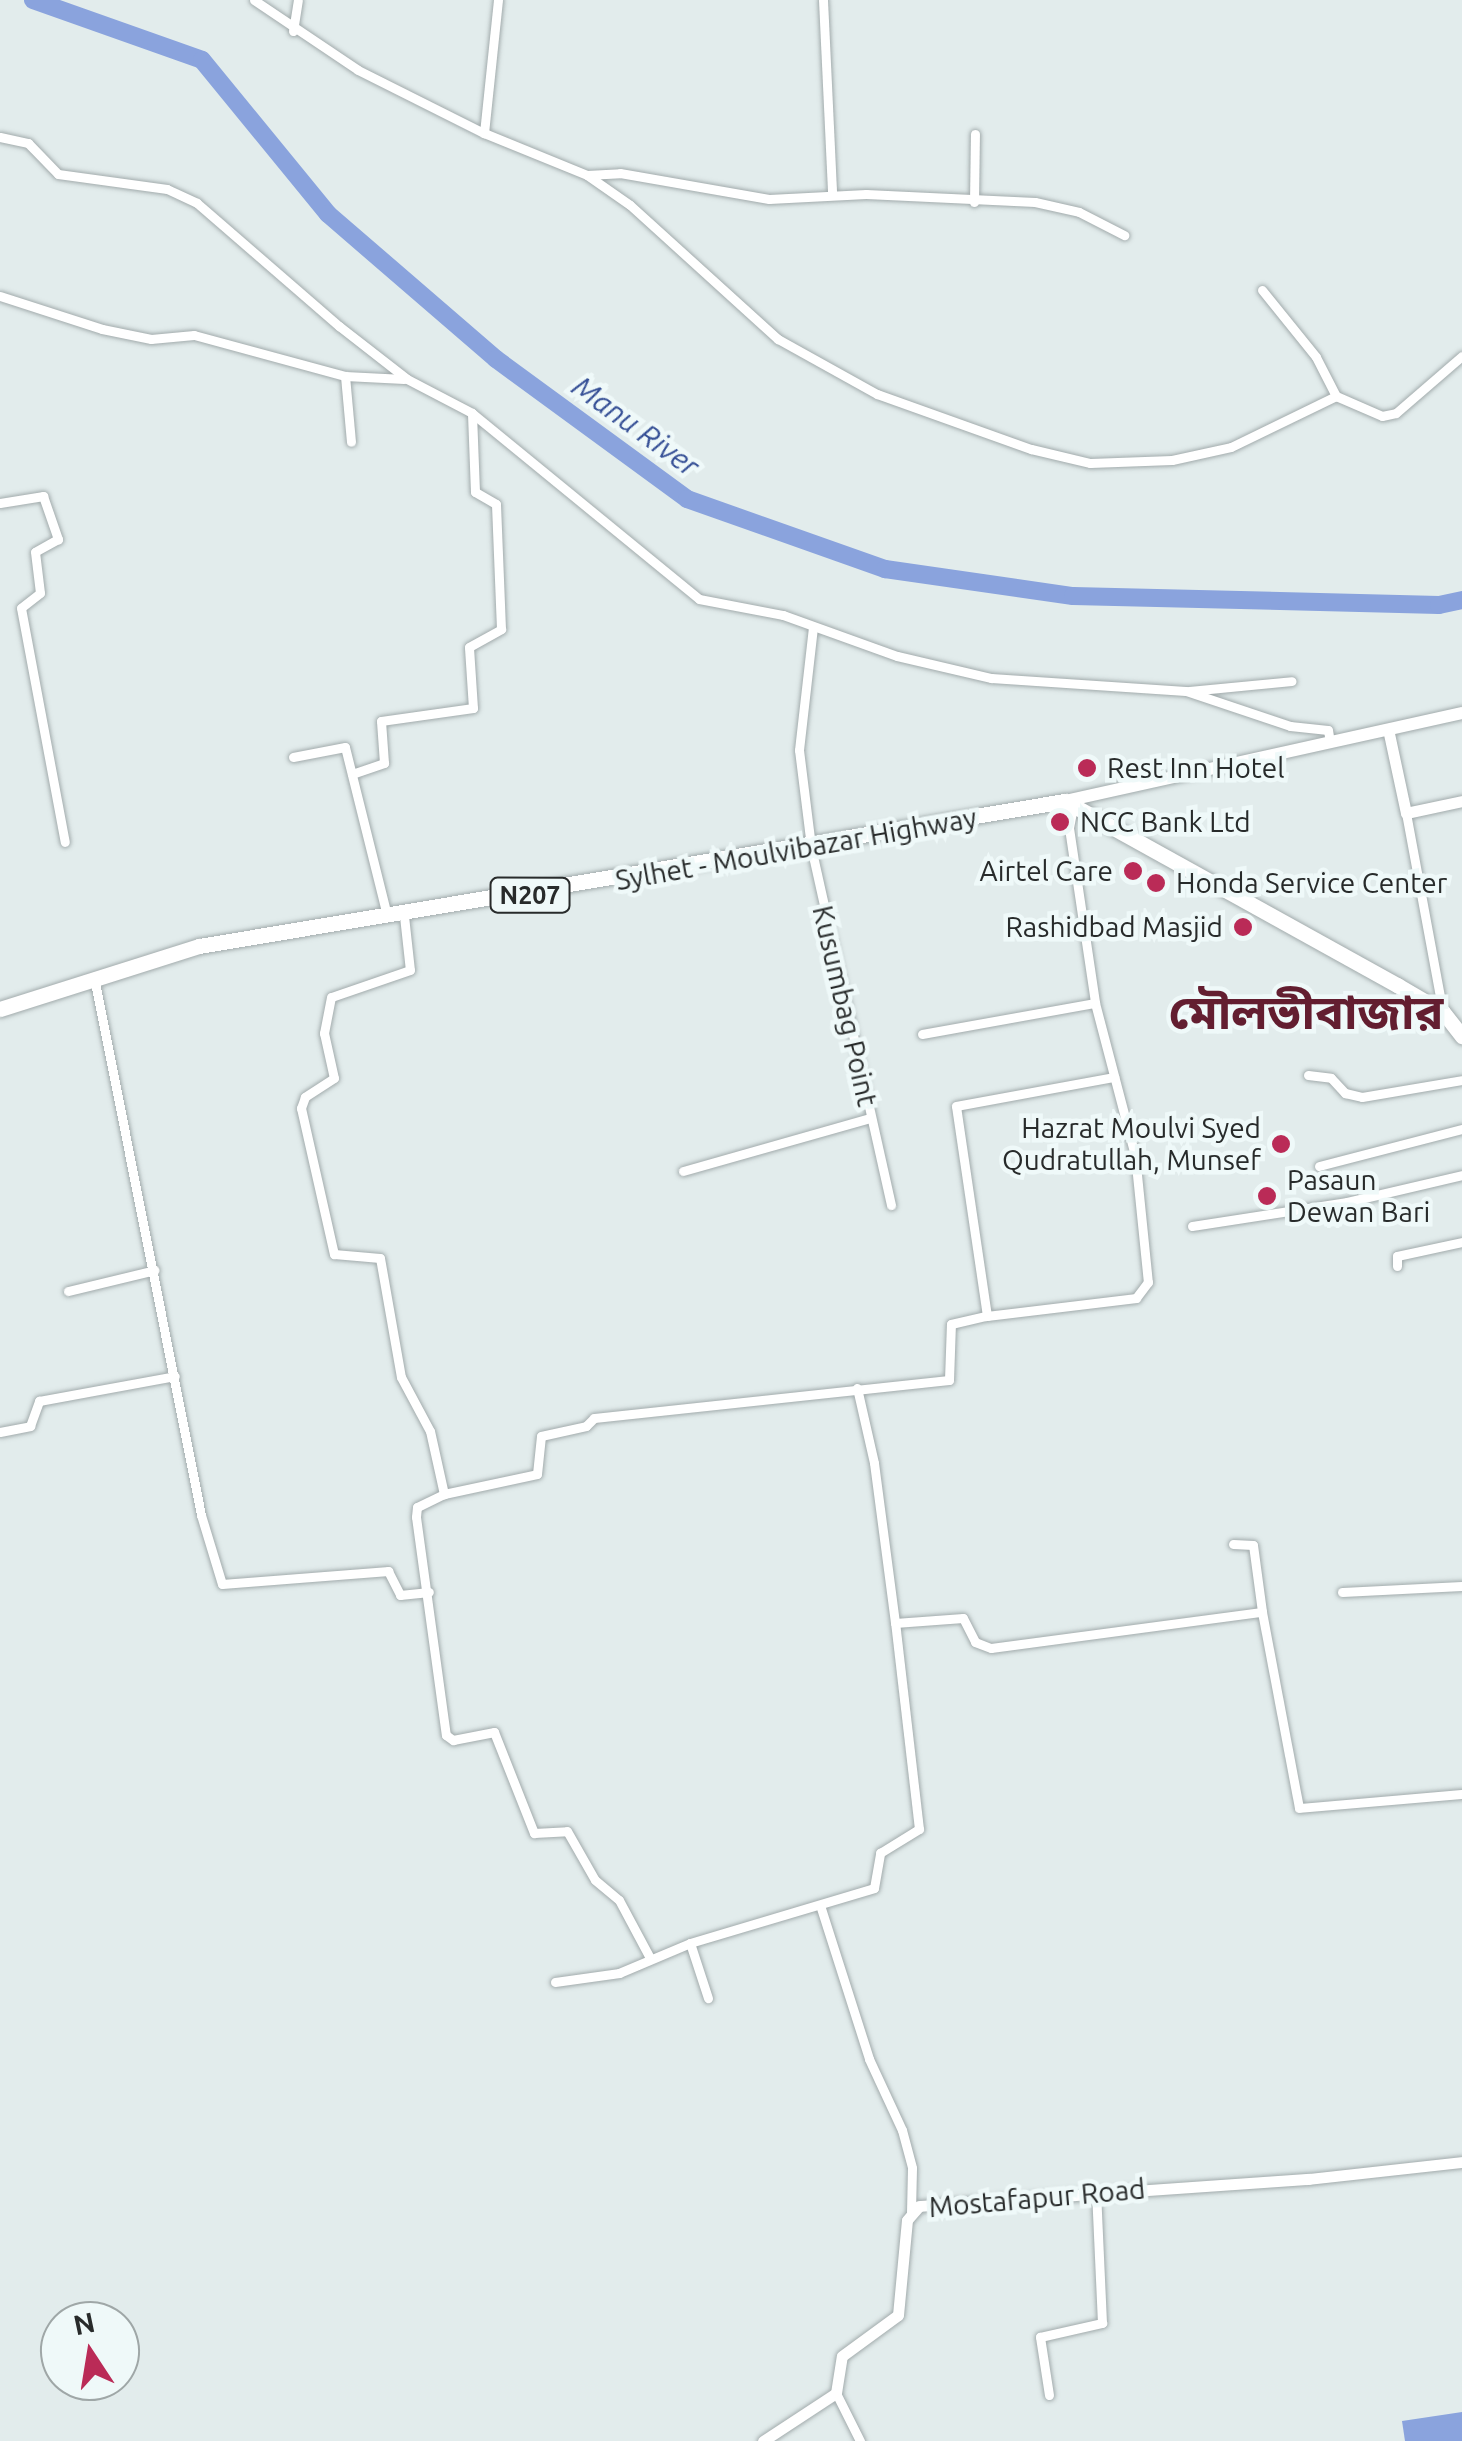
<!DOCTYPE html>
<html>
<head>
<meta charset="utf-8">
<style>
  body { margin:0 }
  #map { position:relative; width:1462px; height:2441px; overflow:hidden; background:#e2ecec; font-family:Ubuntu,"Noto Sans Bengali",sans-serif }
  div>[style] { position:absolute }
  .water>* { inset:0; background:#8aa3dd }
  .river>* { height:18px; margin:-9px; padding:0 9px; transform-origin:9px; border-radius:9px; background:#8aa3dd }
  .roads { filter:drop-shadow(0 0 2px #a2abac) drop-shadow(0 0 2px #a2abac) }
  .minor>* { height:9px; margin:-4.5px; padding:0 4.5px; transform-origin:4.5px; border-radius:4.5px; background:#fff }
  .tertiary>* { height:11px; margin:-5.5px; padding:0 5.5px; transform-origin:5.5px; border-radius:5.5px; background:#fff }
  .secondary>* { height:12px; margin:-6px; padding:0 6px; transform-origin:6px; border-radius:6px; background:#fff }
  .trunk>* { height:15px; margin:-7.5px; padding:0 7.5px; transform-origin:7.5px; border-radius:7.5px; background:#fff }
  .dots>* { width:28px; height:28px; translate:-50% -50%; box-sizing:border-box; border:5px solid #eff9f9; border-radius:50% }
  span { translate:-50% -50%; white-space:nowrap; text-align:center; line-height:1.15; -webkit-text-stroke:9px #eff9f9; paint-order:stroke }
  .shield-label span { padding:2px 8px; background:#eff9f9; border:2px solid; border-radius:8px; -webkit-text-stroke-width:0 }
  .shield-label { font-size:25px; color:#282b2b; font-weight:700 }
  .poi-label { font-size:28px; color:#282b2b }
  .left { translate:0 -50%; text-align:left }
  .right { translate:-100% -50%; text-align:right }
  .street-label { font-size:28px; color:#282b2b }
  .water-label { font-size:30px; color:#365096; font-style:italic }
  .town-label { font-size:48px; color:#631e30; font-weight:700 }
  .north { position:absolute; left:40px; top:2301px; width:100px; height:100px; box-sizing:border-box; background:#eff9f9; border:2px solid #9fa7a7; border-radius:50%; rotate:348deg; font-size:28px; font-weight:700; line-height:40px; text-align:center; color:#282b2b }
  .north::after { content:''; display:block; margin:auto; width:35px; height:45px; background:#ba2b57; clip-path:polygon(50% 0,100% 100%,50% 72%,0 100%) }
</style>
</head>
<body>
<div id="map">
  <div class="water">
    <i style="clip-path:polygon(1462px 2412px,1462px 2441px,1405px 2441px,1402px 2421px)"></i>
  </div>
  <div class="river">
    <i style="left:33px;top:0;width:179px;rotate:19.5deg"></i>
    <i style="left:202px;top:60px;width:199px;rotate:50.7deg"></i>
    <i style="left:328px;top:214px;width:222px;rotate:40.8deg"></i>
    <i style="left:496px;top:359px;width:237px;rotate:36.2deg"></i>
    <i style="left:687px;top:499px;width:210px;rotate:19.5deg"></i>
    <i style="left:885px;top:569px;width:190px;rotate:8.2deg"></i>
    <i style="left:1073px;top:596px;width:366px;rotate:1.4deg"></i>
    <i style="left:1439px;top:605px;width:24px;rotate:-12deg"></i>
  </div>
  <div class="roads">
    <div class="minor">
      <i style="left:254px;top:0;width:125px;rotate:33.9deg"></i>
      <i style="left:358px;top:70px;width:141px;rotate:26.6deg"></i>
      <i style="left:484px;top:133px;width:111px;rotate:22.2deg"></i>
      <i style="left:587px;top:175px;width:52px;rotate:34.9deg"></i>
      <i style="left:630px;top:205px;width:200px;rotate:42.2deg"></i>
      <i style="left:778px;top:339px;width:113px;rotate:29.1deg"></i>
      <i style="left:877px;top:394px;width:164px;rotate:19.7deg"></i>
      <i style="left:1031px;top:449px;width:61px;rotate:13.3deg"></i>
      <i style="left:1090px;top:463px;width:82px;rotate:-2.1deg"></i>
      <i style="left:1172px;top:460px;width:60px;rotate:-12.4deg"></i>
      <i style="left:1231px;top:447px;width:117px;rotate:-25.9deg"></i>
      <i style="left:1336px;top:396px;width:50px;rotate:23.5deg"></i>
      <i style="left:1382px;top:416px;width:14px;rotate:-12deg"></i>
      <i style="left:1396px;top:413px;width:87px;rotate:-40.8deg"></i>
      <i style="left:823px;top:0;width:194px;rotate:87.3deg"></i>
      <i style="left:293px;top:31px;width:31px;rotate:-81deg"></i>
      <i style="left:484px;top:133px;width:134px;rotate:-84deg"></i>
      <i style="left:0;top:137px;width:29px;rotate:12deg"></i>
      <i style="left:28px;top:143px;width:43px;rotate:45.9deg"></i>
      <i style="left:58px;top:174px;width:110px;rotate:7.8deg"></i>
      <i style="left:167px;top:189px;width:33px;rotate:25deg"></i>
      <i style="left:197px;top:203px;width:188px;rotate:40.9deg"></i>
      <i style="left:339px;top:326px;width:86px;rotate:37.9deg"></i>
      <i style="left:407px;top:379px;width:73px;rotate:27.6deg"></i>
      <i style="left:472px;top:413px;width:293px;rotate:39.3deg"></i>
      <i style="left:699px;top:599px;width:86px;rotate:10.8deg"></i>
      <i style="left:783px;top:615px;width:121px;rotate:19.8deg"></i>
      <i style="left:897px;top:656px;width:97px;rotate:13.2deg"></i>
      <i style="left:991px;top:678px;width:195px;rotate:3.8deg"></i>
      <i style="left:1186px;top:691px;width:110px;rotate:18.6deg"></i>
      <i style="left:1290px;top:726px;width:38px;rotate:6deg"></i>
      <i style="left:1328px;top:730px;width:12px;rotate:81deg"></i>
      <i style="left:587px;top:175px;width:33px;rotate:-3deg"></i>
      <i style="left:620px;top:173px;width:151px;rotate:9.9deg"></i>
      <i style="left:769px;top:199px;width:97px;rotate:-3deg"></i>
      <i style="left:866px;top:194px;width:169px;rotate:2.7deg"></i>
      <i style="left:1035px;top:202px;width:45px;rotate:12.8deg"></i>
      <i style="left:1079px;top:212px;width:51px;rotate:27.1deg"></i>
      <i style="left:974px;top:202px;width:68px;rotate:-89.2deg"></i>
      <i style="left:1262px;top:290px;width:86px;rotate:51.1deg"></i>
      <i style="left:1316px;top:357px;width:44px;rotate:62.9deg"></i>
      <i style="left:0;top:296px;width:107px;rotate:17.9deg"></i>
      <i style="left:102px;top:329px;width:50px;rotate:11.5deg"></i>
      <i style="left:151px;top:339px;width:43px;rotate:-5.3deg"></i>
      <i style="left:194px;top:335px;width:156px;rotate:15.2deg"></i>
      <i style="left:345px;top:376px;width:59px;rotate:2.9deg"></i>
      <i style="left:345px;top:376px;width:66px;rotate:84.8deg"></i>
      <i style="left:0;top:503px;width:44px;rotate:-9.2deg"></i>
      <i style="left:43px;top:496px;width:46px;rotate:70.8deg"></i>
      <i style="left:58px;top:539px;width:26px;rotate:151deg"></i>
      <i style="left:35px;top:552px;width:41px;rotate:83deg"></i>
      <i style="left:40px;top:593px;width:24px;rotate:142deg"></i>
      <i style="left:21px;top:608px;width:238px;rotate:79.4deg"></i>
      <i style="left:813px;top:627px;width:124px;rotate:96.5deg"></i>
      <i style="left:799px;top:750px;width:98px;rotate:82.9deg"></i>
      <i style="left:811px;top:847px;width:367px;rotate:77.4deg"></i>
      <i style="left:1189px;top:691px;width:103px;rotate:-5.5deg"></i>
      <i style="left:293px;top:757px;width:53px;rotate:-10.9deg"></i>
      <i style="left:345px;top:747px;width:173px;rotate:76deg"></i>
      <i style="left:352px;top:774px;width:34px;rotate:-19deg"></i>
      <i style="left:384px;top:763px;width:42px;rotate:-94.1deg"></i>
      <i style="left:381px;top:721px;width:93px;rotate:-8deg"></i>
      <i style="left:473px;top:708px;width:61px;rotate:-93.8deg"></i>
      <i style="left:469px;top:647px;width:37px;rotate:-29deg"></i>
      <i style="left:501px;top:629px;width:125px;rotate:-92.3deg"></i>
      <i style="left:496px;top:504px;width:24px;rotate:-150deg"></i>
      <i style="left:475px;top:492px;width:79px;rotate:-92.2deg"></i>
      <i style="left:1073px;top:807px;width:21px;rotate:101deg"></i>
      <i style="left:1069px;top:828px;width:177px;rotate:81.5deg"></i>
      <i style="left:1095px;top:1003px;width:157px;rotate:75.3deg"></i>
      <i style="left:1135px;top:1155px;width:128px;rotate:84.2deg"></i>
      <i style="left:1148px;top:1282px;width:20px;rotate:127deg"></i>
      <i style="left:1136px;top:1298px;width:150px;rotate:173.1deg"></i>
      <i style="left:987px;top:1316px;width:212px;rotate:-98.4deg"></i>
      <i style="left:956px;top:1106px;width:161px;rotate:-10.4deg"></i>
      <i style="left:1406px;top:813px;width:202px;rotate:79.5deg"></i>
      <i style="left:404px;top:916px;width:54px;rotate:83.7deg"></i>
      <i style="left:410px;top:970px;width:83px;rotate:161.1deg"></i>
      <i style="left:331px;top:997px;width:37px;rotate:101deg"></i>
      <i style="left:324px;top:1033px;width:46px;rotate:77.5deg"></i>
      <i style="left:334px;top:1078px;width:35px;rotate:147deg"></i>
      <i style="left:305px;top:1097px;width:12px;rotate:110deg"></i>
      <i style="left:301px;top:1108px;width:150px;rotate:77.3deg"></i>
      <i style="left:334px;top:1254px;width:46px;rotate:5deg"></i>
      <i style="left:380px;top:1258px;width:121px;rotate:80deg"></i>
      <i style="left:401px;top:1377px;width:61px;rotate:61.8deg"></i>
      <i style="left:430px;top:1431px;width:65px;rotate:77.5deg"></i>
      <i style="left:444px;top:1494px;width:30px;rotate:154deg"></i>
      <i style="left:417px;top:1507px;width:10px;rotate:96deg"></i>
      <i style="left:416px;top:1517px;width:220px;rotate:82.2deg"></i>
      <i style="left:446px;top:1735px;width:9px;rotate:36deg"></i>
      <i style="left:453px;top:1740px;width:42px;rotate:-11deg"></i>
      <i style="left:494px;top:1732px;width:109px;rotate:68.4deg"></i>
      <i style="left:534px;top:1833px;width:33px;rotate:-3deg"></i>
      <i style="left:567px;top:1831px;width:56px;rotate:60.3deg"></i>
      <i style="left:595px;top:1880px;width:31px;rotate:40deg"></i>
      <i style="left:619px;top:1900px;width:66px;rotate:61.9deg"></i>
      <i style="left:94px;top:977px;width:549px;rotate:78.75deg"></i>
      <i style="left:201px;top:1515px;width:72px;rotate:73.1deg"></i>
      <i style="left:222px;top:1584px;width:167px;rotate:-4.5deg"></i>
      <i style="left:388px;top:1571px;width:27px;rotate:63deg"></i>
      <i style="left:400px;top:1595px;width:29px;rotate:-6deg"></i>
      <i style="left:922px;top:1034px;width:176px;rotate:-10.2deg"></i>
      <i style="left:1308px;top:1075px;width:23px;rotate:7deg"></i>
      <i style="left:1331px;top:1078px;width:21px;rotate:47deg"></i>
      <i style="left:1345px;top:1093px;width:17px;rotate:13deg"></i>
      <i style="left:1362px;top:1097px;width:101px;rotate:-9.6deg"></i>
      <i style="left:1319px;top:1166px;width:148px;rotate:-14.5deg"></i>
      <i style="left:683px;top:1171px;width:194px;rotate:-15.8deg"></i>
      <i style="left:1192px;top:1226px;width:157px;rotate:-8.8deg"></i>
      <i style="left:1347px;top:1202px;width:118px;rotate:-13.2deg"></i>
      <i style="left:1397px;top:1266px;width:10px;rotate:-90deg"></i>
      <i style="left:1397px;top:1256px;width:66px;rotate:-12.2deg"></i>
      <i style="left:68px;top:1291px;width:89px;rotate:-13.6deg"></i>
      <i style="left:857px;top:1388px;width:77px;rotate:77.2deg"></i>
      <i style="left:874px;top:1463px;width:161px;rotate:82.5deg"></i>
      <i style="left:895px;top:1623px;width:68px;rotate:-4.2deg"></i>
      <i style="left:963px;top:1618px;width:27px;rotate:63deg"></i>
      <i style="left:975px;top:1642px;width:17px;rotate:21deg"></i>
      <i style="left:991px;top:1648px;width:273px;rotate:-7.6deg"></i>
      <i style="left:1262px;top:1612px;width:199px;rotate:79.3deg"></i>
      <i style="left:1299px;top:1808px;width:164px;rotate:-4.9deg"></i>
      <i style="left:0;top:1432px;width:31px;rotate:-11deg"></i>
      <i style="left:30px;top:1426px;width:27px;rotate:-70deg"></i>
      <i style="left:39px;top:1401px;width:138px;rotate:-10.4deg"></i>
      <i style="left:444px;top:1494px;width:95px;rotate:-12.1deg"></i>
      <i style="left:537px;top:1474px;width:38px;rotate:-84deg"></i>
      <i style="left:541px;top:1436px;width:46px;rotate:-12.5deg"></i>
      <i style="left:586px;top:1426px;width:11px;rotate:-45deg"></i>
      <i style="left:594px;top:1418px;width:357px;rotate:-6.1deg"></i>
      <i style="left:949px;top:1380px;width:56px;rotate:-88deg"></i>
      <i style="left:951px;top:1324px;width:37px;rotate:-13deg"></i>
      <i style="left:1233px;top:1544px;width:20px;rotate:3deg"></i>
      <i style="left:1253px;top:1545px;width:68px;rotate:82.3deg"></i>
      <i style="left:1342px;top:1592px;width:120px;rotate:-2.9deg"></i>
      <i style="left:820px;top:1905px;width:162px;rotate:72.3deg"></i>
      <i style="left:869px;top:2059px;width:78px;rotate:65.1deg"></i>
      <i style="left:902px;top:2130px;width:39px;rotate:75deg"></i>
      <i style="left:912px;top:2168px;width:44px;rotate:91.3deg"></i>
      <i style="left:690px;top:1943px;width:58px;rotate:71.9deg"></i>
      <i style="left:555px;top:1982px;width:65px;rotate:-8deg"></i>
      <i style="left:619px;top:1973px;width:77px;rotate:-22.9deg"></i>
      <i style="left:690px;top:1943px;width:192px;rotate:-16.6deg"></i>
      <i style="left:874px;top:1888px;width:36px;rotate:-80deg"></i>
      <i style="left:880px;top:1853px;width:46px;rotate:-31.6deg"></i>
      <i style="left:919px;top:1829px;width:207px;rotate:-96.6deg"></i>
      <i style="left:836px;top:2393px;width:54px;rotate:63.4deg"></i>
      <i style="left:1049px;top:2395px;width:59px;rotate:-98.8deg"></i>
      <i style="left:1040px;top:2337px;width:64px;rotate:-12.7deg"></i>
      <i style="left:1102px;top:2323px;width:132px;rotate:-92.6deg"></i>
    </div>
    <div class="tertiary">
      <i style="left:1388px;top:729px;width:86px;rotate:77.9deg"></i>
      <i style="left:1406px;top:813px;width:57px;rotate:-12.1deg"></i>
      <i style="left:763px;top:2441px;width:87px;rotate:-33.3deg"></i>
      <i style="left:836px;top:2393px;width:37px;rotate:-81deg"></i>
      <i style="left:842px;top:2356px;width:69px;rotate:-36.2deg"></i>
      <i style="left:898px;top:2315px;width:95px;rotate:-84.6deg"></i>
      <i style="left:907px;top:2220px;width:18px;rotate:-49deg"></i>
      <i style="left:919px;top:2206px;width:390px;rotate:-4deg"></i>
      <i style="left:1308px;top:2179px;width:155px;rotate:-6.3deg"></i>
    </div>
    <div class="secondary">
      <i style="left:1065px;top:801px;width:407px;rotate:-12.5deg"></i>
    </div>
    <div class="trunk">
      <i style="left:0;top:1009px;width:209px;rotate:-17.6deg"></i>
      <i style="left:199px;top:946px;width:878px;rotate:-9.51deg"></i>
      <i style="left:1065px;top:801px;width:380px;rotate:29deg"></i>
      <i style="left:1397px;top:985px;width:53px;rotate:30.4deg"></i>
      <i style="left:1443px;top:1012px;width:31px;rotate:52deg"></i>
    </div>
  </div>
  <div class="dots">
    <i style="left:1087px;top:768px;background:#ba2b57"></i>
    <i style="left:1060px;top:822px;background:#ba2b57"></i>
    <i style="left:1133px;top:871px;background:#ba2b57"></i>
    <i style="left:1156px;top:883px;background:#ba2b57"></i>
    <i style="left:1243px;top:927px;background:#ba2b57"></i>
    <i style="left:1281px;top:1144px;background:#ba2b57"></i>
    <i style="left:1267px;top:1196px;background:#ba2b57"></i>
  </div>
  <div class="shield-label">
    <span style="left:530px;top:895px">N207</span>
  </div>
  <div class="poi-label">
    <span class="left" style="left:1107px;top:768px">Rest Inn Hotel</span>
    <span class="left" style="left:1080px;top:822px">NCC Bank Ltd</span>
    <span class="right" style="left:1113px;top:871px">Airtel Care</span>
    <span class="left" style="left:1176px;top:883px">Honda Service Center</span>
    <span class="right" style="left:1223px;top:927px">Rashidbad Masjid</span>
    <span class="right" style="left:1261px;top:1144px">Hazrat Moulvi Syed<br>Qudratullah, Munsef</span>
    <span class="left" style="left:1287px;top:1196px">Pasaun<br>Dewan Bari</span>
  </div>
  <div class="street-label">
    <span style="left:796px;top:849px;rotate:-10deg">Sylhet - Moulvibazar Highway</span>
    <span style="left:845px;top:1006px;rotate:77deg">Kusumbag Point</span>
    <span style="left:1037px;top:2198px;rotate:-5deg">Mostafapur Road</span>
  </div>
  <div class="water-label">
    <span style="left:636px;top:426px;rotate:36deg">Manu River</span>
  </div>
  <div class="town-label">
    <span style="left:1306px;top:1012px">মৌলভীবাজার</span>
  </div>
  <div class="north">N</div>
</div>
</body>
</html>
